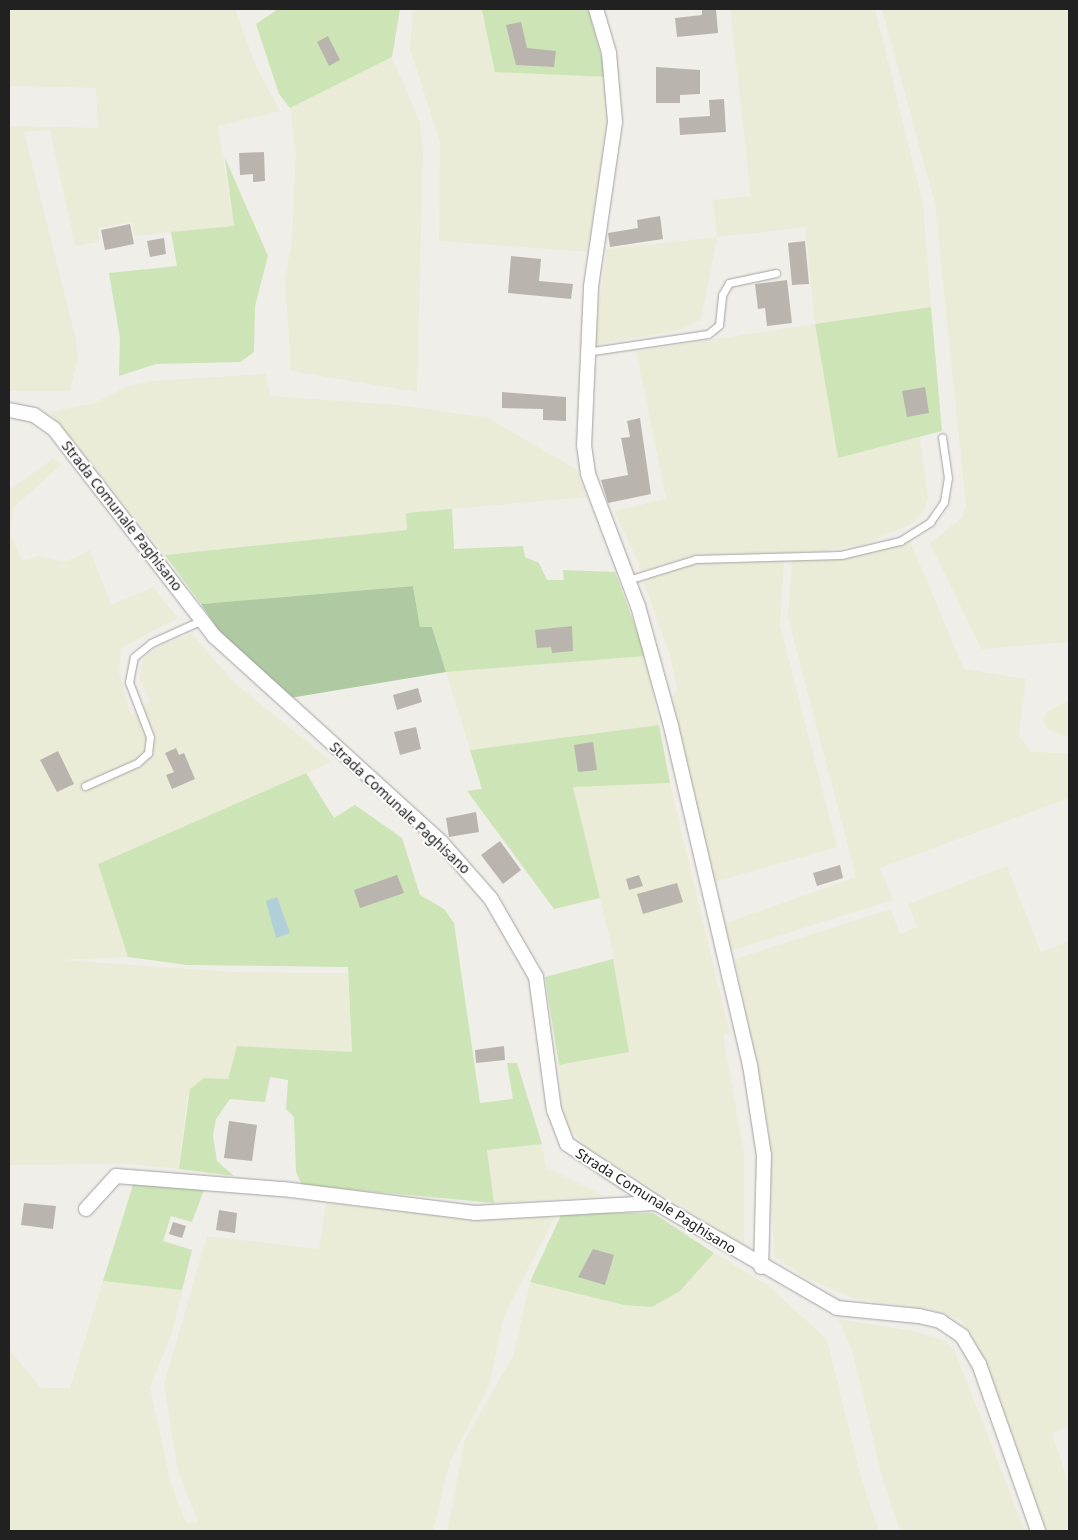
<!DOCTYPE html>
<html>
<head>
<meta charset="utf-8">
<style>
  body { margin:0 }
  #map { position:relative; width:1078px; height:1540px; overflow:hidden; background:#f0eee9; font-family:"Noto Sans",sans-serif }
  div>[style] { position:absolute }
  .farmland>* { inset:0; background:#ebecd7 }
  .grass>* { inset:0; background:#cce4b6 }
  .forest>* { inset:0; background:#afcaa3 }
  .water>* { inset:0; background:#b0cfd8 }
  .building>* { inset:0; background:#bab4af }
  .roads { filter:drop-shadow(0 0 1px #a2a2a2) drop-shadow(0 0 1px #a2a2a2) }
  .service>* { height:7px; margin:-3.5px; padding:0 3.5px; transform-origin:3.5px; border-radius:3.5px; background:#fff }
  .minor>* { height:14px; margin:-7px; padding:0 7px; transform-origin:7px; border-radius:7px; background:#fff }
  span { translate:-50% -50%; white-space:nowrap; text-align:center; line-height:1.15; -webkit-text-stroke:4px #fff; paint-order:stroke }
  .street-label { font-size:14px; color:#212121 }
  .frame { position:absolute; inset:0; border:10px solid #212121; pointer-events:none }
</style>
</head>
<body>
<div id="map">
  <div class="farmland">
    <i style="clip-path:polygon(9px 9px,235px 9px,255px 64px,280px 111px,218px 126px,234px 226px,134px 236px,132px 222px,99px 228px,99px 242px,75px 246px,50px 130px,24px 132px,75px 336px,78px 357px,70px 391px,9px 391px,9px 126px,98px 128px,96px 88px,9px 86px)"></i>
    <i style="clip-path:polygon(413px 9px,486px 9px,482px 10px,607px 77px,610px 106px,588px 252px,439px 241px,440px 142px,410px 49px)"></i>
    <i style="clip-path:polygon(730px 9px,875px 9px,923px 203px,931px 307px,815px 324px,838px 458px,920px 437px,928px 497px,925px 509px,913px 523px,866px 544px,814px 552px,700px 554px,642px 570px,614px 511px,666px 499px,636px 351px,815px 324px,805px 227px,717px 237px,701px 320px,680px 330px,593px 345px,607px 249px,717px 237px,713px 200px,751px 196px)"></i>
    <i style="clip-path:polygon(882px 9px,1069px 9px,1069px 642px,981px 649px,930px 543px,962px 518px,966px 506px,935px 204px)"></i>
    <i style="clip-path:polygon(392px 57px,419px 120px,423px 152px,417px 392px,291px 371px,285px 279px,292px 239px,296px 153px,290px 108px)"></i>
    <i style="clip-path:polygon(266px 374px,270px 396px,399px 405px,488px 418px,576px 469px,587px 497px,406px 513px,408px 530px,165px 555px,49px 412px,95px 403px,125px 387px,150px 381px)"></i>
    <i style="clip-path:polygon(54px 458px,61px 465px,14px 507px,10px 533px,22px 561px,38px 556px,65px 562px,90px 550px,111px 605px,153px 587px,178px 618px,121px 648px,119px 672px,131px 716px,150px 701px,139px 679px,143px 659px,159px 646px,192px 634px,236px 684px,332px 762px,98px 864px,128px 957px,63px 960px,234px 972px,348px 973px,352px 1053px,237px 1046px,228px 1079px,204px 1078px,187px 1099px,179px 1169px,128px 1164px,9px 1165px,9px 490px)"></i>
    <i style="clip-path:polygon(910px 541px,964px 669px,1026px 679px,1019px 736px,1032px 752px,1069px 753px,1069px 798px,880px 868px,893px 900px,730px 951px,723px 924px,856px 877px,788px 618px,792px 560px,856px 556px)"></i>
    <i style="clip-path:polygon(725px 559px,784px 561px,780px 625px,837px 847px,714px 882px,671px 699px,677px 689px,670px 655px,643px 580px,667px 570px)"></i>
    <i style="clip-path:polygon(646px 656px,659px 725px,470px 750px,446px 672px)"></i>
    <i style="clip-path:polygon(1069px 700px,1069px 737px,1048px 730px,1043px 721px,1046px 712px)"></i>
    <i style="clip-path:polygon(670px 783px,730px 1034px,723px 1035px,744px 1153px,744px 1245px,586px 1147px,568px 1126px,562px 1107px,559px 1065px,629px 1052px,610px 939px,572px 786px)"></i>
    <i style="clip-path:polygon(1007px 866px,1041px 952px,1069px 941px,1069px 1426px,1052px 1434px,1069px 1484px,1069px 1531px,1045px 1531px,985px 1361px,961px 1320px,929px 1309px,855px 1299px,806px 1278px,774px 1256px,769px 1132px,735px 959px,891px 909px,900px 934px,917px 927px,908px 904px)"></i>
    <i style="clip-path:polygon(542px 1144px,546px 1167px,604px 1196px,494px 1203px,487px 1150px)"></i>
    <i style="clip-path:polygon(326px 1203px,488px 1220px,557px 1213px,504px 1316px,489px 1387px,450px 1461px,433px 1531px,9px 1531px,9px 1349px,41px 1388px,70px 1388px,103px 1281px,182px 1290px,173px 1330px,150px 1388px,171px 1483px,186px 1523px,198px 1522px,178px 1472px,164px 1384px,207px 1236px,319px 1249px)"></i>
    <i style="clip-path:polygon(714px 1253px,766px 1284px,827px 1339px,861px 1478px,879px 1531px,447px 1531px,465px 1439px,513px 1356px,530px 1282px,624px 1305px,652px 1307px,680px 1291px)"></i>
    <i style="clip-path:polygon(838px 1319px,914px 1331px,945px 1341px,954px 1349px,1025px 1531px,900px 1531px,882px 1477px,852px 1350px)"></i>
  </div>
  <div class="grass">
    <i style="clip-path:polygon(278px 9px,400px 9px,392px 57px,290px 108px,279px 94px,256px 24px)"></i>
    <i style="clip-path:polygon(588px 9px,607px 77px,495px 72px,482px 10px)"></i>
    <i style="clip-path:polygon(225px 158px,268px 256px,255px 306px,254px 352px,240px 362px,156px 364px,119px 376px,120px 338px,109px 273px,177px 266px,171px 232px,234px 226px)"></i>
    <i style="clip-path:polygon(931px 307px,942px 431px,838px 458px,815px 324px)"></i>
    <i style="clip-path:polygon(452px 509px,454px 549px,523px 546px,525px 557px,539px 563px,547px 580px,564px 580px,563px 570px,615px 572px,646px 656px,446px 672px,432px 627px,420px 628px,413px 586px,201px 604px,165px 555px,407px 530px,406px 513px)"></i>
    <i style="clip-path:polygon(659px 725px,670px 783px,573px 787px,600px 898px,554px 909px,467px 791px,482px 789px,470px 750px)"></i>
    <i style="clip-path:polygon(306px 773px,334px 818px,355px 805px,402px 838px,420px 895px,444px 909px,454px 923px,480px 1103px,513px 1099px,507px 1063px,517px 1063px,542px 1144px,487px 1150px,494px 1203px,302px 1185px,296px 1172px,294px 1117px,286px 1109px,288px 1080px,270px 1077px,265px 1102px,230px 1099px,216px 1119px,213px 1135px,217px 1161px,234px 1176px,179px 1169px,190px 1089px,204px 1078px,228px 1079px,237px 1046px,352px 1052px,348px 967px,187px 965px,128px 957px,98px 864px)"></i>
    <i style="clip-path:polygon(613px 959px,629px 1052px,559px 1065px,545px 977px)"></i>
    <i style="clip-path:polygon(134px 1182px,204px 1190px,192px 1222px,171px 1216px,163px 1241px,192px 1250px,182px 1290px,103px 1281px)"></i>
    <i style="clip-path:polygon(562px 1213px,653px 1213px,714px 1253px,680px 1291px,652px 1307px,624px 1305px,530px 1282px)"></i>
  </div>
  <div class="forest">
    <i style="clip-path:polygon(413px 586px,420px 627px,432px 627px,446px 672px,290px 698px,219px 631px,201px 604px)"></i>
  </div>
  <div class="water">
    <i style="clip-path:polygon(277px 897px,290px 933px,276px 938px,266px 901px)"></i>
  </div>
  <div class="building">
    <i style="clip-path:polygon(702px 9px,716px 9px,718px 33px,677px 37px,675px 18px,702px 15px)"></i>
    <i style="clip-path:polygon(521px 22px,527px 48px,556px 51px,554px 67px,516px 65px,506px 25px)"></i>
    <i style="clip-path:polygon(328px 36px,340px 60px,329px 66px,317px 42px)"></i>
    <i style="clip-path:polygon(656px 67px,700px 70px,700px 94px,680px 95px,680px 103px,656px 103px)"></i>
    <i style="clip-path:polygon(724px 99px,726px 132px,680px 135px,679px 118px,710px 116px,709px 100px)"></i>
    <i style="clip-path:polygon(264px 152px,265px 181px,253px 182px,253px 174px,240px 175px,239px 153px)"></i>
    <i style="clip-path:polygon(660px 216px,663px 239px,610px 247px,608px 233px,638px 228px,637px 220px)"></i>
    <i style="clip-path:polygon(130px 224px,134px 244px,105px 250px,101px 230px)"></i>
    <i style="clip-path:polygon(164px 238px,166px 254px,150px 257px,147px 241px)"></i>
    <i style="clip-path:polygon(805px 241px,809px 284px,792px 285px,788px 243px)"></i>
    <i style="clip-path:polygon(511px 256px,541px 259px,539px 281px,573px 284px,571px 299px,508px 293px)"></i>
    <i style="clip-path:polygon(787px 280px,792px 323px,767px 326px,765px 308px,758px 309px,755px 284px)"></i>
    <i style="clip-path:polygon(925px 387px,929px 413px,907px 417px,902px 391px)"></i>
    <i style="clip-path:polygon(502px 392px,566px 397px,566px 421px,543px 420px,543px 409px,502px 408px)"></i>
    <i style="clip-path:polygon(640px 418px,651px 494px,608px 503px,601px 480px,628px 475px,621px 438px,630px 437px,627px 421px)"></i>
    <i style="clip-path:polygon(572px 626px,573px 651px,552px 653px,551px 647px,537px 648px,535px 630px)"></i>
    <i style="clip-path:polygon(418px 688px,422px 702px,397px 710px,393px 695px)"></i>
    <i style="clip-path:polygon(416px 727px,421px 749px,400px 755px,394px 732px)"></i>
    <i style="clip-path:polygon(593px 742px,597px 770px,578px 772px,574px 745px)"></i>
    <i style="clip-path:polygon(176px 748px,179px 755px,184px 753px,195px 779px,172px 789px,166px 775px,174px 772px,165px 753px)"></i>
    <i style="clip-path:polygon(58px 751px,74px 784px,57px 792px,40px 760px)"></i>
    <i style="clip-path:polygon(476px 812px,479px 832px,449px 837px,446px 818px)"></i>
    <i style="clip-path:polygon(500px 841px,521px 870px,503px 884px,481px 855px)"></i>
    <i style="clip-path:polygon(840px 865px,843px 878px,817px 886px,813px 873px)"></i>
    <i style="clip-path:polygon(397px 875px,404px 893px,360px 908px,354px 890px)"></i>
    <i style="clip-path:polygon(639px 875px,643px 886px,629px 890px,626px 879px)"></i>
    <i style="clip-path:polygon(677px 883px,683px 902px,643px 914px,637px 894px)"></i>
    <i style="clip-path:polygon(504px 1046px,505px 1060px,476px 1063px,475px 1050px)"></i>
    <i style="clip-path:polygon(229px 1121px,257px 1125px,252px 1161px,224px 1158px)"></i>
    <i style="clip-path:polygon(24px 1203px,56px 1206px,53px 1229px,21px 1225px)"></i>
    <i style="clip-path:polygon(219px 1210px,237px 1213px,235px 1233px,216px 1230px)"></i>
    <i style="clip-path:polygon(173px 1222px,186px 1226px,182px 1238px,169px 1234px)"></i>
    <i style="clip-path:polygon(593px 1249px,614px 1255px,605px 1285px,578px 1277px)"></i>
  </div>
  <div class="roads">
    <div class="service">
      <i style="left:586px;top:352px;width:123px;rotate:-8.4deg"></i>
      <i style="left:708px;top:334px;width:14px;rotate:-39deg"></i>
      <i style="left:719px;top:325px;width:30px;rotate:-84deg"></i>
      <i style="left:722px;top:295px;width:14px;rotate:-60deg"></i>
      <i style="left:729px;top:283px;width:48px;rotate:-12deg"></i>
      <i style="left:628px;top:580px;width:71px;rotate:-17.2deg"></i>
      <i style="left:696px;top:559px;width:145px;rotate:-1.6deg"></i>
      <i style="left:841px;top:555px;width:61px;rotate:-13.3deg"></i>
      <i style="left:900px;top:541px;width:36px;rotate:-32deg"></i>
      <i style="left:930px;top:522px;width:24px;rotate:-55deg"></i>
      <i style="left:944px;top:502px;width:24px;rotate:-81deg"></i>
      <i style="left:948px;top:478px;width:41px;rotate:-98.3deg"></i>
      <i style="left:85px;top:786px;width:57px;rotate:-23.9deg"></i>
      <i style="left:137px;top:763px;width:15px;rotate:-42deg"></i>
      <i style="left:148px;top:753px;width:16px;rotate:-83deg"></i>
      <i style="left:150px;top:737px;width:59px;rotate:-110.9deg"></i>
      <i style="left:129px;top:682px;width:25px;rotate:-79deg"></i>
      <i style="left:134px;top:657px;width:22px;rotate:-39deg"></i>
      <i style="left:151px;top:643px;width:56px;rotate:-24.3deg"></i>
    </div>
    <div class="minor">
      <i style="left:596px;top:9px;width:46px;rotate:73.5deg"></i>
      <i style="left:609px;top:53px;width:69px;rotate:85deg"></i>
      <i style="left:615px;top:122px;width:167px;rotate:98.3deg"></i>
      <i style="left:591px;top:287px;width:158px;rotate:92.5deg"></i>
      <i style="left:584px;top:445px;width:29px;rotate:82deg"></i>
      <i style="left:588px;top:474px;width:141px;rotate:69.3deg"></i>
      <i style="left:638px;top:606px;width:124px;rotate:74.6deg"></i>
      <i style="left:671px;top:726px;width:348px;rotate:76.9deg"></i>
      <i style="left:750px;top:1065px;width:91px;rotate:81.2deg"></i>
      <i style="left:764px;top:1155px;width:112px;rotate:91.5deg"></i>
      <i style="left:9px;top:410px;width:25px;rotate:11deg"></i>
      <i style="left:34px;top:415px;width:24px;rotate:35deg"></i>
      <i style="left:54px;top:429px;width:262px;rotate:52.3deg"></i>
      <i style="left:214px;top:636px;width:308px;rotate:42.2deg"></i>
      <i style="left:442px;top:843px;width:74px;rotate:48.8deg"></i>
      <i style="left:491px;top:899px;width:90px;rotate:60deg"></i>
      <i style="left:536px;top:977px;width:134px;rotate:82.3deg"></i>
      <i style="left:554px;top:1110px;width:36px;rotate:69deg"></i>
      <i style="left:567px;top:1144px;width:107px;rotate:33.5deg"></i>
      <i style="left:656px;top:1203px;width:209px;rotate:30.1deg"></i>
      <i style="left:837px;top:1308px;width:82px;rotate:5.6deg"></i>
      <i style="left:919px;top:1316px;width:22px;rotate:13deg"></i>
      <i style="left:940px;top:1321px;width:27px;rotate:34deg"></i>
      <i style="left:962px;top:1336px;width:33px;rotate:59deg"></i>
      <i style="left:979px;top:1364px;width:177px;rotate:70.5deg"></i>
      <i style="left:86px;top:1209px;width:45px;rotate:-47.7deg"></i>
      <i style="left:116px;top:1176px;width:168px;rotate:4.5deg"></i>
      <i style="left:283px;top:1189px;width:193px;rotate:7.1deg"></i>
      <i style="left:475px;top:1213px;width:181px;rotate:-3.2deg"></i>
    </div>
  </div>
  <div class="street-label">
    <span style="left:122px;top:516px;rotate:52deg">Strada Comunale Paghisano</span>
    <span style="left:400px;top:808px;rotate:43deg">Strada Comunale Paghisano</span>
    <span style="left:656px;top:1201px;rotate:32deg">Strada Comunale Paghisano</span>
  </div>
  <div class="frame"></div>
</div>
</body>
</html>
